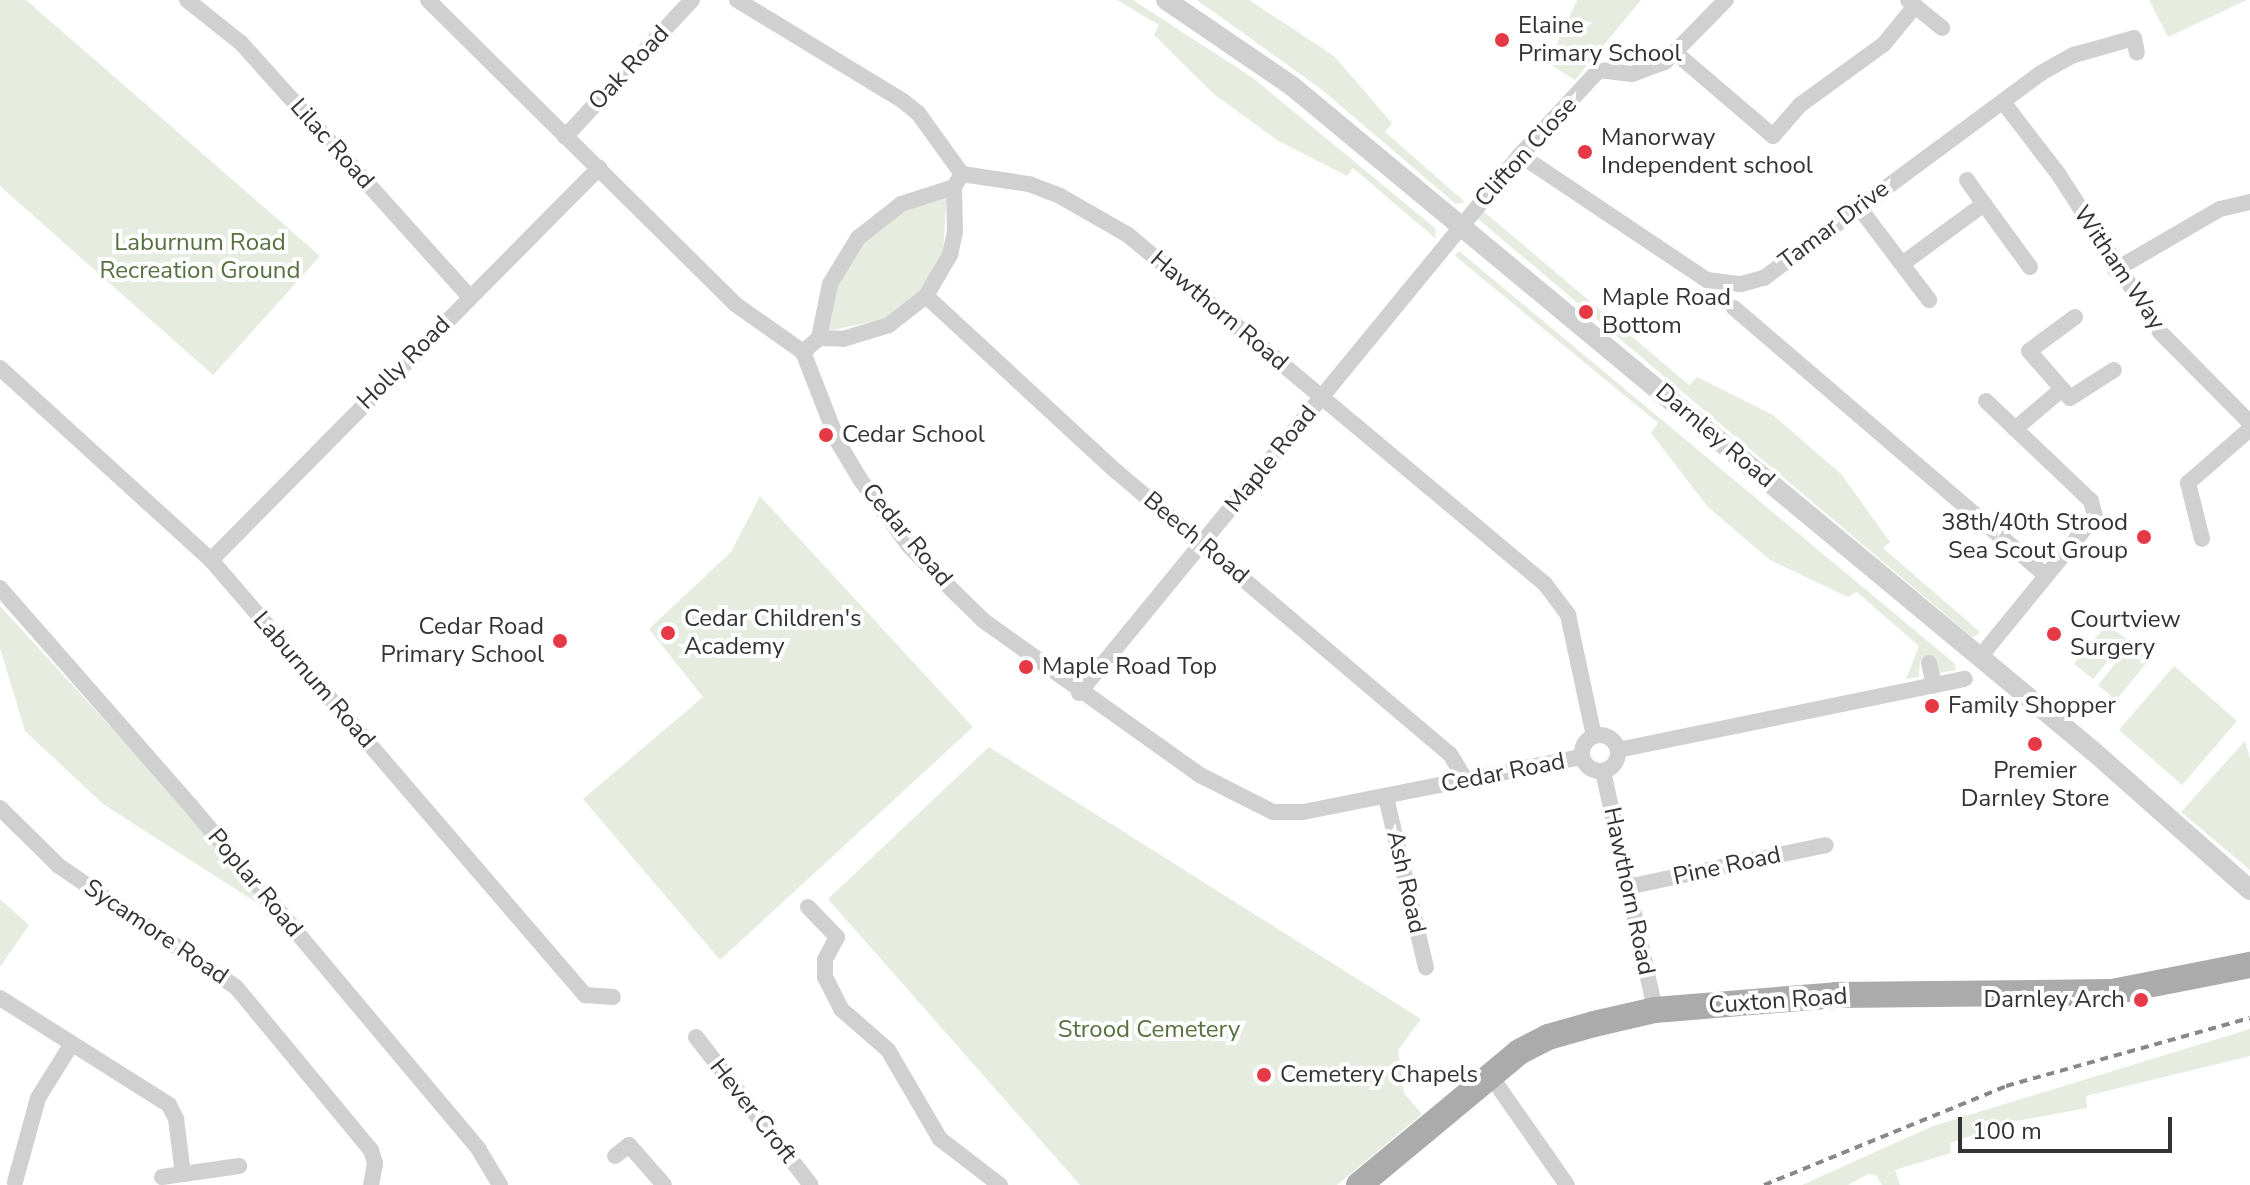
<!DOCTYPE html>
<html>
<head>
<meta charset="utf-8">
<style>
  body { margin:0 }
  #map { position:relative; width:2250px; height:1185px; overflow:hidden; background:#fff; font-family:"Nunito Sans",sans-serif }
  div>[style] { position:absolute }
  .green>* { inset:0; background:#e6ecdf }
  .minor>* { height:16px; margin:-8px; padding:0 8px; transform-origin:8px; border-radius:8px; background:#d0d0d0 }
  .minor>.ring { margin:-8px; padding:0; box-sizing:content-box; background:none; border:16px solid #d0d0d0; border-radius:50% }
  .tertiary>* { height:20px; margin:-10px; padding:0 10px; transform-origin:10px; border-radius:10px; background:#d0d0d0 }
  .primary>* { height:26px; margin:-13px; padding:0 13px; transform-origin:13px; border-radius:13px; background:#ababab }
  .rail>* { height:4px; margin-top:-2px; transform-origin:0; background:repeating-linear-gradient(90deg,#888 0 8px,transparent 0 14px) }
  .dots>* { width:22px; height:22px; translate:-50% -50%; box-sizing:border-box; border:4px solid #fff; border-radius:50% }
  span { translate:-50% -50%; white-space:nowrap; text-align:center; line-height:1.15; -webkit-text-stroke:8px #fff; paint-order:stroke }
  .poi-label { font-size:24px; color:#333 }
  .left { translate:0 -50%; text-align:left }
  .right { translate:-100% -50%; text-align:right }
  .street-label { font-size:24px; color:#333 }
  .park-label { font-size:24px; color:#56703f }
  .scale { position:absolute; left:1958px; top:1117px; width:214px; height:36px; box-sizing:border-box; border:4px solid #333; border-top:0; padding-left:10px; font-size:24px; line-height:28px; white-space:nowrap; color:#333; -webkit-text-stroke:6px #fff; paint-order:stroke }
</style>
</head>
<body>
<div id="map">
  <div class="green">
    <i style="clip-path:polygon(0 0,26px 0,320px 256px,213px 375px,0 186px)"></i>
    <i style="clip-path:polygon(1117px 0,1133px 0,1253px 78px,1435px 228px,1436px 239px,1353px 168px,1347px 176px,1277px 140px,1215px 95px,1154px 35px,1159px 25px)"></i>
    <i style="clip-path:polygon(1197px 0,1249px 0,1334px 56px,1392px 123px,1385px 132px,1465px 202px,1456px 204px,1321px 89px)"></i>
    <i style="clip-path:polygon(1577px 0,1641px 0,1575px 80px,1548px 63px)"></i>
    <i style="clip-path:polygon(2149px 0,2247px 0,2168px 37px)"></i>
    <i style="clip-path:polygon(947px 193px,943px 253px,921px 291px,885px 319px,824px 332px,834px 286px,861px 241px,903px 207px)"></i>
    <i style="clip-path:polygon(1483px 211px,1689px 385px,1697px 377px,1773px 415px,1841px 474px,1890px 542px,1883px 548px,1980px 632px,1977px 635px,1972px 637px,1477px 218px)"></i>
    <i style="clip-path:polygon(1459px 251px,1954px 663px,1956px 670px,1939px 673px,1931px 661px,1920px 661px,1919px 677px,1906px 679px,1919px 646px,1912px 640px,1857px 592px,1848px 597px,1770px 560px,1708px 507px,1651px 433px,1658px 423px,1460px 260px,1455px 255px)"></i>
    <i style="clip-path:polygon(760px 496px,973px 727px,720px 960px,583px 799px,703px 697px,649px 629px,731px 552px)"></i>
    <i style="clip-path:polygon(0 606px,192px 816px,268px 910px,103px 804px,25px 731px,0 648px)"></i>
    <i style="clip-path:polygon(2107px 624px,2126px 639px,2093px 679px,2074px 664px)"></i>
    <i style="clip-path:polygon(2130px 645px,2149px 660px,2116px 700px,2098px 685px)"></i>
    <i style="clip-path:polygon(2174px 666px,2237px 721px,2182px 785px,2119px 730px)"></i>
    <i style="clip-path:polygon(2245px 741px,2250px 759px,2250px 870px,2181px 812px)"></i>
    <i style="clip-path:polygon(989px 747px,1421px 1019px,1398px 1050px,1404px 1093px,1422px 1114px,1337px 1185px,1080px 1185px,828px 899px)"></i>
    <i style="clip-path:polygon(0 899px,29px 925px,0 967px)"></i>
    <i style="clip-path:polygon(2250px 1029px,2250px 1056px,2086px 1096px,2087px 1108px,2011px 1122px,1950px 1143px,1951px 1153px,1895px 1170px,1900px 1185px,1882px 1185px,1876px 1175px,1868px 1174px,1848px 1185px,1802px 1185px,1933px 1126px)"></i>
  </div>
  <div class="minor">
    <i style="left:187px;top:0;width:69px;rotate:38.5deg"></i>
    <i style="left:241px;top:43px;width:342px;rotate:48deg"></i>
    <i style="left:428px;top:0;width:432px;rotate:44.7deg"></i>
    <i style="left:735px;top:304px;width:83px;rotate:35.2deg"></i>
    <i style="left:803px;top:352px;width:97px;rotate:68.7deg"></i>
    <i style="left:838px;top:442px;width:43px;rotate:59.3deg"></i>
    <i style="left:860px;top:479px;width:84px;rotate:53.7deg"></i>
    <i style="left:910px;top:547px;width:52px;rotate:45.8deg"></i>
    <i style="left:946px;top:584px;width:53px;rotate:44.2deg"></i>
    <i style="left:984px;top:621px;width:265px;rotate:35.5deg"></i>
    <i style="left:1200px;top:775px;width:82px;rotate:26.9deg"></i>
    <i style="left:1273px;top:812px;width:30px"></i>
    <i style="left:1303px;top:812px;width:284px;rotate:-11.2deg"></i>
    <i style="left:737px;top:0;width:194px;rotate:31.3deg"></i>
    <i style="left:903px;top:101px;width:19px;rotate:39deg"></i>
    <i style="left:918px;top:113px;width:75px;rotate:54.2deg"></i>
    <i style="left:962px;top:174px;width:68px;rotate:8.5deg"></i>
    <i style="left:1029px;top:184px;width:33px;rotate:21deg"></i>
    <i style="left:1060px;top:196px;width:78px;rotate:29.8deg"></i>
    <i style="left:1128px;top:235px;width:544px;rotate:39.93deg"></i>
    <i style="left:1545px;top:584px;width:39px;rotate:53deg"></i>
    <i style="left:1568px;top:615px;width:124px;rotate:77.9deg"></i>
    <i style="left:1915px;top:6px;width:35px;rotate:39deg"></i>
    <i style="left:1677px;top:54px;width:126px;rotate:40.5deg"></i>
    <i style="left:1773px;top:136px;width:41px;rotate:-48.9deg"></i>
    <i style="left:1800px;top:105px;width:104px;rotate:-36deg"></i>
    <i style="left:1884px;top:44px;width:49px;rotate:-50.8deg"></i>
    <i style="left:1915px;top:6px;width:9px;rotate:-139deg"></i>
    <i style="left:2003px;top:102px;width:92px;rotate:52.5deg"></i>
    <i style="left:2059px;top:175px;width:187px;rotate:57.2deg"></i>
    <i style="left:2160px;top:332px;width:128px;rotate:45.3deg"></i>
    <i style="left:565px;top:137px;width:187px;rotate:-47.2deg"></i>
    <i style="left:1520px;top:155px;width:225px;rotate:33.8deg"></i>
    <i style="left:1707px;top:280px;width:34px;rotate:7deg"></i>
    <i style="left:1741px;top:284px;width:24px;rotate:-15deg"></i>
    <i style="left:1764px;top:278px;width:345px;rotate:-36.5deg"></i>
    <i style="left:2041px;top:73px;width:38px;rotate:-29deg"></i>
    <i style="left:2074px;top:55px;width:62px;rotate:-15.8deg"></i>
    <i style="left:2134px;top:38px;width:15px;rotate:79deg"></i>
    <i style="left:1967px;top:180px;width:29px;rotate:55deg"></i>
    <i style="left:1858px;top:206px;width:118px;rotate:52.9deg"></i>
    <i style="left:1902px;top:264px;width:102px;rotate:-36.2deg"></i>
    <i style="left:1984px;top:204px;width:78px;rotate:53.9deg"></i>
    <i style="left:2115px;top:270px;width:121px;rotate:-30.2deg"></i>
    <i style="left:2220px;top:209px;width:31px;rotate:-13deg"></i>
    <i style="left:926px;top:296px;width:260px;rotate:42.7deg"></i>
    <i style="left:1117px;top:472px;width:436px;rotate:40.3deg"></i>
    <i style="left:1450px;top:754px;width:29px;rotate:59deg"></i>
    <i style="left:1734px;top:308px;width:411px;rotate:40.6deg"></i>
    <i style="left:2075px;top:317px;width:57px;rotate:143.5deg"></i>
    <i style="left:2029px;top:351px;width:62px;rotate:48.9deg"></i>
    <i style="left:2070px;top:398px;width:52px;rotate:-32.5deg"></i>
    <i style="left:819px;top:338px;width:24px;rotate:2deg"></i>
    <i style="left:843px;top:339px;width:48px;rotate:-16.9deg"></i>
    <i style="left:889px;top:325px;width:47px;rotate:-38.1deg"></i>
    <i style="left:926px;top:296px;width:48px;rotate:-59.7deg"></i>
    <i style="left:950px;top:255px;width:24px;rotate:-78deg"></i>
    <i style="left:955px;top:232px;width:45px;rotate:-91.3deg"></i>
    <i style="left:803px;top:352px;width:21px;rotate:-41deg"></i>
    <i style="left:819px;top:338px;width:55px;rotate:-78.5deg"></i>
    <i style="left:830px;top:284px;width:54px;rotate:-58.7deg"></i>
    <i style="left:858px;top:238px;width:55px;rotate:-38.3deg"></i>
    <i style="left:901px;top:204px;width:56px;rotate:-17.8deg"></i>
    <i style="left:954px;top:187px;width:15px;rotate:-58deg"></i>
    <i style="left:0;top:368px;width:285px;rotate:42.3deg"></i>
    <i style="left:211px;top:560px;width:574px;rotate:49.31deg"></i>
    <i style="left:585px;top:995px;width:28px;rotate:4deg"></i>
    <i style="left:2015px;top:429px;width:62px;rotate:-40.4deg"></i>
    <i style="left:2202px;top:539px;width:58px;rotate:-104deg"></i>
    <i style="left:2188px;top:483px;width:82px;rotate:-41.1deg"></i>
    <i style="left:211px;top:560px;width:552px;rotate:-45.29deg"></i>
    <i style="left:0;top:588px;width:288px;rotate:48.8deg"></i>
    <i style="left:190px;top:805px;width:450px;rotate:50deg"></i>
    <i style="left:479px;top:1150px;width:41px;rotate:59deg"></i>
    <i style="left:1980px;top:657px;width:182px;rotate:-50.8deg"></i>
    <i style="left:2095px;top:516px;width:16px;rotate:-105deg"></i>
    <i style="left:2091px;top:501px;width:145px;rotate:-136.4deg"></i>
    <i style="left:1929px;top:663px;width:23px;rotate:77deg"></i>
    <i style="left:1079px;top:693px;width:696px;rotate:-50.66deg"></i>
    <i style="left:1520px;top:155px;width:116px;rotate:-47.1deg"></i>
    <i style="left:1599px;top:70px;width:33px;rotate:7deg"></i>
    <i style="left:1632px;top:74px;width:35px;rotate:-20deg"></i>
    <i style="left:1665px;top:62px;width:87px;rotate:-45.5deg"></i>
    <i class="ring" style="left:1582px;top:735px;width:20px;height:20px"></i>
    <i style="left:1618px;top:750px;width:354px;rotate:-11.6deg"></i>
    <i style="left:1603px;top:771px;width:245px;rotate:77.7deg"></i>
    <i style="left:1386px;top:797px;width:175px;rotate:76.8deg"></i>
    <i style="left:0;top:808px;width:83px;rotate:44.5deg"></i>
    <i style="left:59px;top:866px;width:214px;rotate:34.4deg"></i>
    <i style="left:236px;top:987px;width:212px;rotate:50.4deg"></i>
    <i style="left:371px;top:1150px;width:14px;rotate:73deg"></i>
    <i style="left:375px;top:1163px;width:22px;rotate:100deg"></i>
    <i style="left:1627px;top:887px;width:203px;rotate:-11.9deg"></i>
    <i style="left:808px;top:907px;width:42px;rotate:46deg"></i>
    <i style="left:837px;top:937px;width:26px;rotate:118deg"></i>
    <i style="left:825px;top:960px;width:17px;rotate:90deg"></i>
    <i style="left:825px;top:977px;width:36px;rotate:63deg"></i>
    <i style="left:841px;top:1009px;width:62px;rotate:41.1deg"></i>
    <i style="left:888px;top:1050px;width:103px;rotate:59.7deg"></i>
    <i style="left:940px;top:1139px;width:76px;rotate:37.5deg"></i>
    <i style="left:0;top:998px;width:200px;rotate:32.3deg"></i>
    <i style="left:169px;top:1105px;width:16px;rotate:63deg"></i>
    <i style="left:176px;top:1119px;width:55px;rotate:82.7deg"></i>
    <i style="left:696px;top:1037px;width:187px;rotate:52.2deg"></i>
    <i style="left:1490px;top:1075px;width:134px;rotate:55deg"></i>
    <i style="left:615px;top:1156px;width:18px;rotate:-38deg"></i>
    <i style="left:629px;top:1145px;width:53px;rotate:48.8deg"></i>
    <i style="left:162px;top:1177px;width:78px;rotate:-8.1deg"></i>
    <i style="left:15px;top:1182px;width:87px;rotate:-74.7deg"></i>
    <i style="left:38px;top:1098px;width:62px;rotate:-58.1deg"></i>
  </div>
  <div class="tertiary">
    <i style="left:1166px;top:0;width:153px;rotate:34.3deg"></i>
    <i style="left:1292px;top:86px;width:1041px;rotate:39.7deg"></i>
    <i style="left:2093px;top:751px;width:210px;rotate:41.5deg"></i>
  </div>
  <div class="primary">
    <i style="left:1359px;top:1185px;width:208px;rotate:-39.7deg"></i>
    <i style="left:1519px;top:1052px;width:33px;rotate:-27deg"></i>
    <i style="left:1548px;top:1037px;width:48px;rotate:-15.8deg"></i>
    <i style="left:1594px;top:1024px;width:63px;rotate:-12.9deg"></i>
    <i style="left:1655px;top:1010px;width:182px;rotate:-4.7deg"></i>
    <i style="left:1836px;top:995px;width:276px;rotate:-0.6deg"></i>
    <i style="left:2112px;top:992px;width:141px;rotate:-11.1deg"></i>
  </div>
  <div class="rail">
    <i style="left:1764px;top:1185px;width:261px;rotate:-22.2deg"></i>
    <i style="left:2006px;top:1086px;width:253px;rotate:-15.6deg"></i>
  </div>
  <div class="dots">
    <i style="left:1502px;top:40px;background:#e63946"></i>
    <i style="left:1585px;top:152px;background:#e63946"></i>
    <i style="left:1586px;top:312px;background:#e63946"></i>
    <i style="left:826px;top:435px;background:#e63946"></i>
    <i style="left:2144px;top:537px;background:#e63946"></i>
    <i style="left:668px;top:633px;background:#e63946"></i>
    <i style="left:2054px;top:634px;background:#e63946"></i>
    <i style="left:560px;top:641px;background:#e63946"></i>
    <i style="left:1026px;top:667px;background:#e63946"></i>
    <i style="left:1932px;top:706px;background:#e63946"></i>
    <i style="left:2035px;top:744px;background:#e63946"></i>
    <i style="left:2141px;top:1000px;background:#e63946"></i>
    <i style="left:1264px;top:1075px;background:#e63946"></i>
  </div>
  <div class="poi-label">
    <span class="left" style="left:1518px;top:40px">Elaine<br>Primary School</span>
    <span class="left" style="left:1601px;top:152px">Manorway<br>Independent school</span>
    <span class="left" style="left:1602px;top:312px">Maple Road<br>Bottom</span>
    <span class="left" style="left:842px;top:435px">Cedar School</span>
    <span class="right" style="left:2128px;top:537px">38th/40th Strood<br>Sea Scout Group</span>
    <span class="left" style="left:684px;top:633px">Cedar Children's<br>Academy</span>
    <span class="left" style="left:2070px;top:634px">Courtview<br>Surgery</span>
    <span class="right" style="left:544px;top:641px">Cedar Road<br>Primary School</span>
    <span class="left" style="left:1042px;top:667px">Maple Road Top</span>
    <span class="left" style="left:1948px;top:706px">Family Shopper</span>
    <span style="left:2035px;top:785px">Premier<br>Darnley Store</span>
    <span class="right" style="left:2125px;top:1000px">Darnley Arch</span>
    <span class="left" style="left:1280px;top:1075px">Cemetery Chapels</span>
  </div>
  <div class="street-label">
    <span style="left:629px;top:68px;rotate:-47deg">Oak Road</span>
    <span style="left:332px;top:144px;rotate:48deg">Lilac Road</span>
    <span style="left:1526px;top:152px;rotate:-48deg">Clifton Close</span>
    <span style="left:1834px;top:225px;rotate:-37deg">Tamar Drive</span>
    <span style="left:2119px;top:268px;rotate:56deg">Witham Way</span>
    <span style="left:1219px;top:311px;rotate:40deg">Hawthorn Road</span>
    <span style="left:404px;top:363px;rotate:-45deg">Holly Road</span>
    <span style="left:1715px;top:436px;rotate:40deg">Darnley Road</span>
    <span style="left:1271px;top:459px;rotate:-51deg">Maple Road</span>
    <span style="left:907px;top:535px;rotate:50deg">Cedar Road</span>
    <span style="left:1196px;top:538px;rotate:40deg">Beech Road</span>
    <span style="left:314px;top:680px;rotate:49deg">Laburnum Road</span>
    <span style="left:1503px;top:773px;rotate:-11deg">Cedar Road</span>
    <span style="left:1727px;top:866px;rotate:-12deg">Pine Road</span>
    <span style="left:1406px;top:882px;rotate:77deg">Ash Road</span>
    <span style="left:255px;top:883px;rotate:50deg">Poplar Road</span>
    <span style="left:1629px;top:891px;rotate:78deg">Hawthorn Road</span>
    <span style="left:156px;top:932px;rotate:34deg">Sycamore Road</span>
    <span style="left:1778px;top:1001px;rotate:-4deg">Cuxton Road</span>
    <span style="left:753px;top:1111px;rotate:52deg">Hever Croft</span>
  </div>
  <div class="park-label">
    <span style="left:200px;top:257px">Laburnum Road<br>Recreation Ground</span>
    <span style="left:1149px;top:1030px">Strood Cemetery</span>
  </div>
  <div class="scale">100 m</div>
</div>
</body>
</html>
